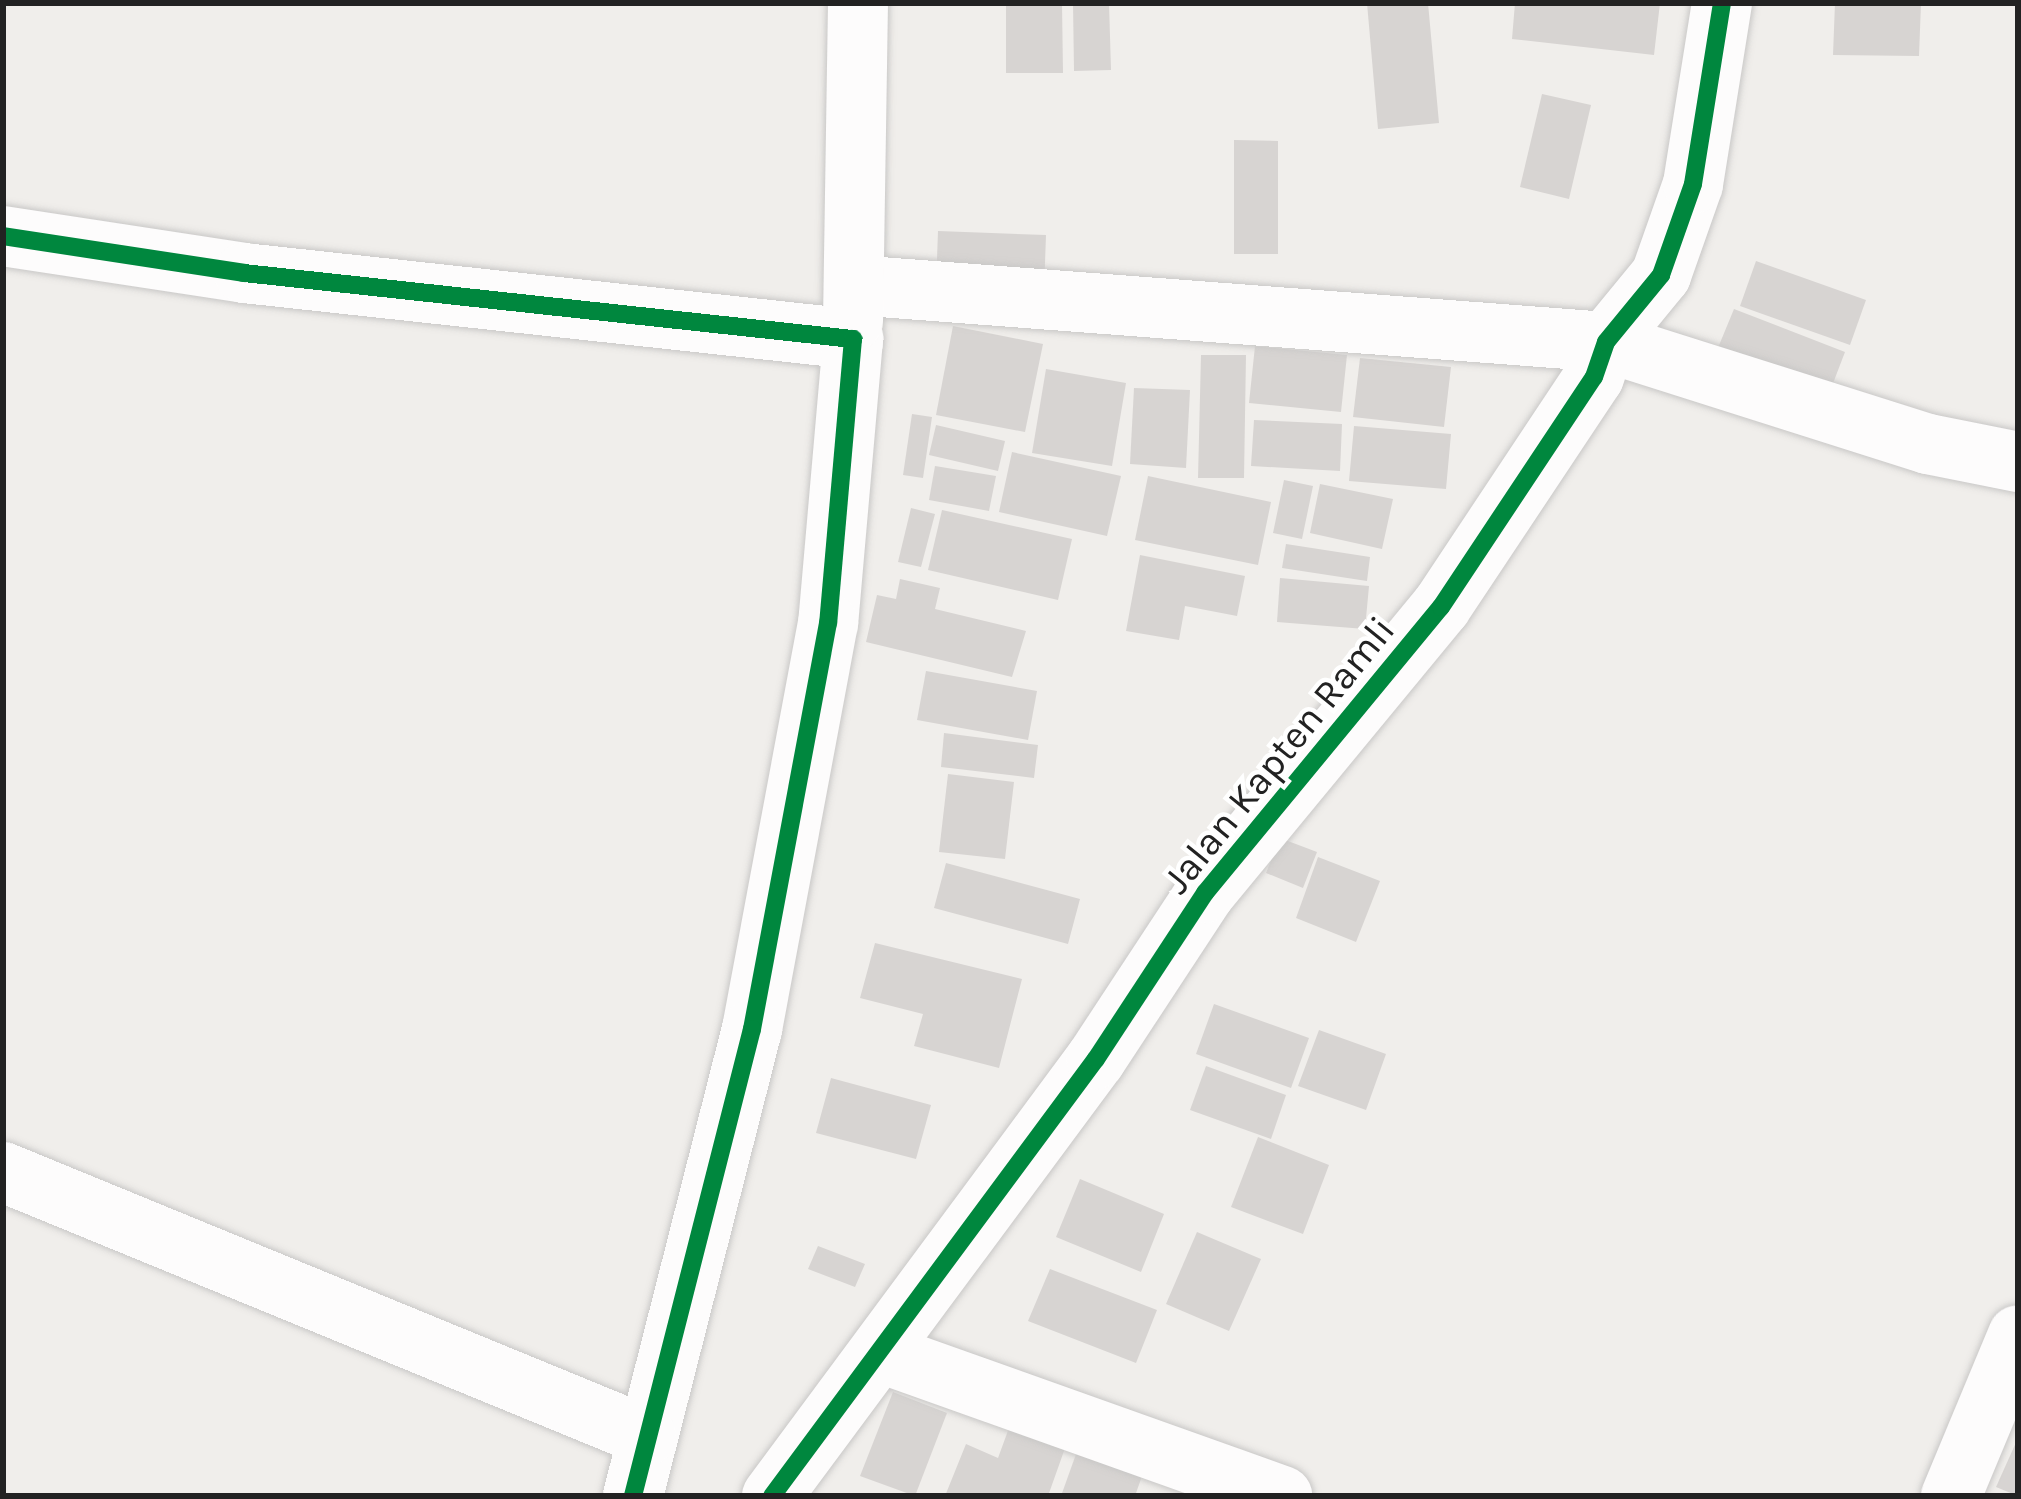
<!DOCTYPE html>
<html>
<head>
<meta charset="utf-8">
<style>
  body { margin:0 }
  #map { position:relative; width:2021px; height:1499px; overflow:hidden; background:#f0eeeb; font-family:Karla,sans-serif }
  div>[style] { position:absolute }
  .building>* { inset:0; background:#d7d4d2 }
  .roads { filter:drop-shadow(0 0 3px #c9c8c7) drop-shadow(0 0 3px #c9c8c7) }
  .minor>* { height:60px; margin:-30px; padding:0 30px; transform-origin:30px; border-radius:30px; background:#fdfcfc }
  .cycleway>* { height:18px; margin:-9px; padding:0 9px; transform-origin:9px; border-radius:9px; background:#00873e }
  span { translate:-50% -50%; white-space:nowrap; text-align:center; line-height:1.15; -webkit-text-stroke:9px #fff; paint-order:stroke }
  .street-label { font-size:39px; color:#222 }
  .frame { position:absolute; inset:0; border:6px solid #222; pointer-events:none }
</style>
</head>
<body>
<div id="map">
  <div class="building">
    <i style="clip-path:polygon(1006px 3px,1062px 3px,1063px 73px,1006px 73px)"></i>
    <i style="clip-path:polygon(1073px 3px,1109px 3px,1111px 70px,1074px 71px)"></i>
    <i style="clip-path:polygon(1367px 3px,1428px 3px,1439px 123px,1378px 129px)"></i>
    <i style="clip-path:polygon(1515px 3px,1660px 3px,1654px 55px,1512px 39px)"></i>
    <i style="clip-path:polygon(1835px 3px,1921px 3px,1919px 56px,1833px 55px)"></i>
    <i style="clip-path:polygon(1542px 94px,1591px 105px,1569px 199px,1520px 187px)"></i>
    <i style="clip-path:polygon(1234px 140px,1278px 141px,1278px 254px,1234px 254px)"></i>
    <i style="clip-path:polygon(938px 231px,1046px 235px,1044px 291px,936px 287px)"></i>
    <i style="clip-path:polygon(1756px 261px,1866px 300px,1850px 345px,1740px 306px)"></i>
    <i style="clip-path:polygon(1734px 309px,1845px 352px,1827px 399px,1715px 355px)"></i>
    <i style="clip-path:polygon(953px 326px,1043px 344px,1025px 432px,936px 415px)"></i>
    <i style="clip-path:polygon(1255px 346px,1347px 355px,1341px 412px,1249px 403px)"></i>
    <i style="clip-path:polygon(1201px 355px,1246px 355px,1244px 478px,1198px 478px)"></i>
    <i style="clip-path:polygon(1360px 358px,1451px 367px,1444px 427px,1353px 417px)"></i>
    <i style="clip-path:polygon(1046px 369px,1126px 383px,1112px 466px,1032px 453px)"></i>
    <i style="clip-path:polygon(1134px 388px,1190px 390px,1186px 468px,1130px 464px)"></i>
    <i style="clip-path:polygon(912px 414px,932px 417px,923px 478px,903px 475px)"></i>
    <i style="clip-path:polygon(1254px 420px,1342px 424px,1340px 471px,1251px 466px)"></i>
    <i style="clip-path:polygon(936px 425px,1005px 441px,998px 471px,929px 455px)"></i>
    <i style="clip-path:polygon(1354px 426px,1451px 434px,1446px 489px,1349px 481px)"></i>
    <i style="clip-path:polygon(1012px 452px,1121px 476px,1107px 536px,999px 512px)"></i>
    <i style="clip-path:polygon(935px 466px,996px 476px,989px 511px,929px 500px)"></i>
    <i style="clip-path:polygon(1148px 476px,1271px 502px,1258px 565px,1135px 540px)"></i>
    <i style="clip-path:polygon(1284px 480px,1313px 486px,1302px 539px,1273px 533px)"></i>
    <i style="clip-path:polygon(1320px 484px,1393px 499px,1382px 549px,1310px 533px)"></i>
    <i style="clip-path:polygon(911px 508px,935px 514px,921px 567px,898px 562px)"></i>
    <i style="clip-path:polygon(942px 510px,1072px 539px,1058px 600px,928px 570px)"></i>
    <i style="clip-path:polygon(1286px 544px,1370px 557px,1367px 581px,1282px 568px)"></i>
    <i style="clip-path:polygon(1140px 555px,1245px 576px,1237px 616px,1185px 606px,1179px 640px,1126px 631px)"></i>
    <i style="clip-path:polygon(1280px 578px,1369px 586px,1365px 629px,1277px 622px)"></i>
    <i style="clip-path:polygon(900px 579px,940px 588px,935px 609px,1026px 631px,1012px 677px,866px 642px,877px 595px,896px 599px)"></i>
    <i style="clip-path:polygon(926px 671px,1037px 691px,1028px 740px,917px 720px)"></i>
    <i style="clip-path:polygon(944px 733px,1038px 745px,1034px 778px,941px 767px)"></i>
    <i style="clip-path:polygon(948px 774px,1014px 782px,1005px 859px,939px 852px)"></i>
    <i style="clip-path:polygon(1280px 838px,1317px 852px,1303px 888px,1266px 873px)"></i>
    <i style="clip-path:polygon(1318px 857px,1380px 881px,1356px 942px,1296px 918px)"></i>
    <i style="clip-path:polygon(946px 863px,1080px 899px,1068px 944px,934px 908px)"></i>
    <i style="clip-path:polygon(875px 943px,1022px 979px,999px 1068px,914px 1046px,923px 1014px,860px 998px)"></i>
    <i style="clip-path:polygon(1214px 1004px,1309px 1038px,1291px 1088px,1196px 1054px)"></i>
    <i style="clip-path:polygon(1319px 1030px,1386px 1054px,1366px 1110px,1298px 1086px)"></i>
    <i style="clip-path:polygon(1206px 1066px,1286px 1095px,1271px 1139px,1190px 1110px)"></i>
    <i style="clip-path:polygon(831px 1078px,931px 1105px,916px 1159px,816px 1133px)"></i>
    <i style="clip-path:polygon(1258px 1137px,1329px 1165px,1303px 1234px,1231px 1207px)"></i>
    <i style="clip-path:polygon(1080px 1179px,1164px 1214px,1141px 1272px,1056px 1237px)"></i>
    <i style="clip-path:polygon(1197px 1232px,1261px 1259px,1229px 1331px,1166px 1304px)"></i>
    <i style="clip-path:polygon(818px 1246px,865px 1264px,855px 1287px,808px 1269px)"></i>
    <i style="clip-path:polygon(1050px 1269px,1157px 1310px,1136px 1363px,1028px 1321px)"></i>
    <i style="clip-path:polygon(893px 1392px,947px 1413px,915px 1496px,860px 1476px)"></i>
    <i style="clip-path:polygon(1013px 1417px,1069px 1437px,1048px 1496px,945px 1496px,966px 1444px,998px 1458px)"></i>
    <i style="clip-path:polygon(1085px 1429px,1150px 1453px,1135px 1496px,1061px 1496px)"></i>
    <i style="clip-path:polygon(2018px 1438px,2018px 1496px,1996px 1487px)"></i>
  </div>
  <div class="roads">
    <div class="minor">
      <i style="left:3px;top:236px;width:244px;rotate:8.7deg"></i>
      <i style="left:244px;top:273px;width:613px;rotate:6.19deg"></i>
      <i style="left:853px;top:339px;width:285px;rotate:95deg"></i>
      <i style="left:828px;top:623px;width:413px;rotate:100.6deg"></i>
      <i style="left:752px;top:1029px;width:482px;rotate:104.3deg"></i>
      <i style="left:854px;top:285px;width:754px;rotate:4.33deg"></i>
      <i style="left:1606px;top:342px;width:338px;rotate:17.6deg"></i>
      <i style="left:1928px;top:444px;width:92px;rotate:11.3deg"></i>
      <i style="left:853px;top:321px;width:318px;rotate:-89.1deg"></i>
      <i style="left:3px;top:1172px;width:695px;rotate:22.32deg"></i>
      <i style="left:881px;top:1353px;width:426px;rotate:19.6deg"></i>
      <i style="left:772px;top:1496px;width:544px;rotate:-53.45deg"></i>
      <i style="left:1096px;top:1059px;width:199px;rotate:-56.7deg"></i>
      <i style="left:1205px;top:893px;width:371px;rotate:-50.5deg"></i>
      <i style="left:1441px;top:607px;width:276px;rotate:-56.4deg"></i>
      <i style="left:1594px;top:377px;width:37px;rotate:-71deg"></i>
      <i style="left:1606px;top:342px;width:87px;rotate:-50.6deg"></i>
      <i style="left:1661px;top:275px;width:96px;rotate:-70.6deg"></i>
      <i style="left:1693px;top:184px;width:183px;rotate:-80.9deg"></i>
      <i style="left:1951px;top:1496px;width:174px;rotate:-67.4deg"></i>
    </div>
  </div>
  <div class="cycleway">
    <i style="left:3px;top:236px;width:244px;rotate:8.7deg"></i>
    <i style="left:244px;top:273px;width:613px;rotate:6.19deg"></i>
    <i style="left:853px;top:339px;width:285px;rotate:95deg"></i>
    <i style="left:828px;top:623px;width:413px;rotate:100.6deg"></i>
    <i style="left:752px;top:1029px;width:482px;rotate:104.3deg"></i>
    <i style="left:772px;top:1496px;width:544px;rotate:-53.45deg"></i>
    <i style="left:1096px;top:1059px;width:199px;rotate:-56.7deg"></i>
    <i style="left:1205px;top:893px;width:371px;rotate:-50.5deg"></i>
    <i style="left:1441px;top:607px;width:276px;rotate:-56.4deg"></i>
    <i style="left:1594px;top:377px;width:37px;rotate:-71deg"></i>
    <i style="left:1606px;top:342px;width:87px;rotate:-50.6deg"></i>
    <i style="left:1661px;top:275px;width:96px;rotate:-70.6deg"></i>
    <i style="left:1693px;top:184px;width:183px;rotate:-80.9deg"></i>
  </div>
  <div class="street-label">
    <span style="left:1279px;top:755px;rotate:-51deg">Jalan Kapten Ramli</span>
  </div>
  <div class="frame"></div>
</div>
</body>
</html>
